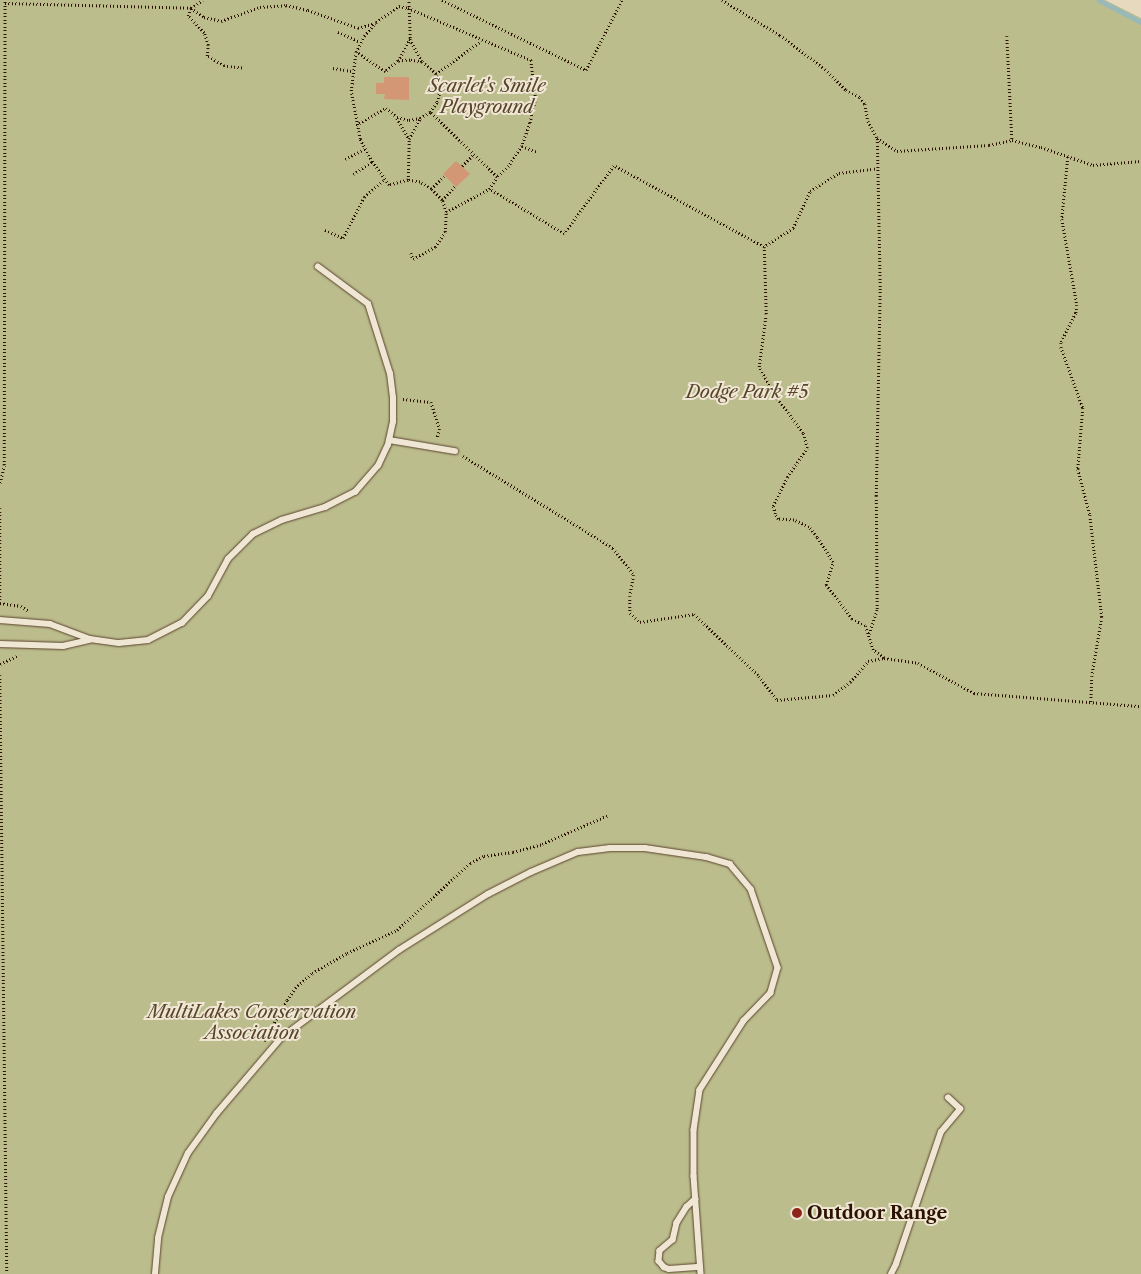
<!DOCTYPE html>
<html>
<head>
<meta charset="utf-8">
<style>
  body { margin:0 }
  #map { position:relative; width:1141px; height:1274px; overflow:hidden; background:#e7d9bd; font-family:"Libre Caslon Text",serif }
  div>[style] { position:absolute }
  .green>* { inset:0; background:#bcbd8d }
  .stream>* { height:4.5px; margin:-2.25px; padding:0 2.25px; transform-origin:2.25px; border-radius:2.25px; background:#98b9b7 }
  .building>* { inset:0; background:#d39775 }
  .path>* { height:2.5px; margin-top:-1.25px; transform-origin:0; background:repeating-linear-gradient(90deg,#2d1200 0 1px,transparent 0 3.5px) }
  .roads { filter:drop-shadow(0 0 1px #5c442f) drop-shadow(0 0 1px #5c442f) }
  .service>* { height:5.5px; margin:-2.75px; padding:0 2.75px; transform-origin:2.75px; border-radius:2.75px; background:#efe6d4 }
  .dots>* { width:14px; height:14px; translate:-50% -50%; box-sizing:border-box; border:2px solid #efe6d4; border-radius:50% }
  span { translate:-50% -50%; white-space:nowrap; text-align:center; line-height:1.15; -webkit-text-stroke:4px #efe6d4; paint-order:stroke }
  .park-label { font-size:18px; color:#58452a; font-style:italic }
  .poi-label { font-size:18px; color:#2d1200; font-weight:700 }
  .left { translate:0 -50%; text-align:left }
</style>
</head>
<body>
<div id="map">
  <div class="green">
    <i style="clip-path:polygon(0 0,1105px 0,1141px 18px,1141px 1274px,0 1274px)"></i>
  </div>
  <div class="stream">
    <i style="left:1099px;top:0;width:47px;rotate:27.6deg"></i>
  </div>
  <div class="building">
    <i style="clip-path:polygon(384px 77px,409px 77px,409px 100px,384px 99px,385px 94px,376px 94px,376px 83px,384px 83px)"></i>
    <i style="clip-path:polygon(456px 161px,470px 174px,456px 187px,443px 174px)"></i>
  </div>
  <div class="path">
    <i style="left:442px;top:0;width:160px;rotate:25.9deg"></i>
    <i style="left:586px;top:70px;width:79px;rotate:-62.8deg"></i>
    <i style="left:722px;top:0;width:68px;rotate:31.1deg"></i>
    <i style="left:780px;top:35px;width:56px;rotate:37.1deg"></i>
    <i style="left:825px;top:69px;width:30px;rotate:45deg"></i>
    <i style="left:846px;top:90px;width:16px;rotate:27deg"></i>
    <i style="left:860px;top:97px;width:9px;rotate:54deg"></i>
    <i style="left:865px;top:104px;width:17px;rotate:80deg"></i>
    <i style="left:868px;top:121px;width:19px;rotate:62deg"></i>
    <i style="left:877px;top:138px;width:24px;rotate:33deg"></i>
    <i style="left:897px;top:151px;width:92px;rotate:-3.7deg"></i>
    <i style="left:989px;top:145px;width:24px;rotate:-12deg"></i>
    <i style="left:1012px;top:140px;width:30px;rotate:14deg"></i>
    <i style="left:1041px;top:147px;width:55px;rotate:19.1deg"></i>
    <i style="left:1093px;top:165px;width:48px;rotate:-4.8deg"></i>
    <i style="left:5px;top:3px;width:186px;rotate:1.5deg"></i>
    <i style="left:191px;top:8px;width:14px;rotate:-34deg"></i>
    <i style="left:338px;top:32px;width:24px;rotate:24deg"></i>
    <i style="left:1007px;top:36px;width:104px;rotate:87.2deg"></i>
    <i style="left:410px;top:39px;width:26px;rotate:62deg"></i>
    <i style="left:398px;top:61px;width:26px;rotate:-62deg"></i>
    <i style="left:410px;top:38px;width:38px;rotate:-92deg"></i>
    <i style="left:242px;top:68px;width:18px;rotate:-174deg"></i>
    <i style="left:224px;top:66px;width:20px;rotate:-150deg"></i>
    <i style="left:207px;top:56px;width:11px;rotate:-85deg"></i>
    <i style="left:208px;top:45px;width:13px;rotate:-108deg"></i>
    <i style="left:204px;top:33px;width:23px;rotate:-133deg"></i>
    <i style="left:188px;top:16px;width:9px;rotate:-69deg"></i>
    <i style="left:191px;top:8px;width:16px;rotate:35deg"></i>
    <i style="left:204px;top:17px;width:17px;rotate:13deg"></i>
    <i style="left:221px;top:21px;width:41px;rotate:-19.7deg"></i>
    <i style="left:260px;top:7px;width:26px;rotate:-4deg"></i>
    <i style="left:286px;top:5px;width:23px;rotate:13deg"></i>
    <i style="left:308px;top:10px;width:53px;rotate:19.8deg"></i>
    <i style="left:358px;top:28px;width:18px;rotate:-16deg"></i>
    <i style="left:333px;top:68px;width:19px;rotate:9deg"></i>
    <i style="left:436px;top:74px;width:56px;rotate:-36.3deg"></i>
    <i style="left:397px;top:118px;width:24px;rotate:60deg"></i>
    <i style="left:356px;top:125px;width:34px;rotate:-30deg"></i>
    <i style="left:386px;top:108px;width:14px;rotate:39deg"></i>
    <i style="left:397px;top:117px;width:12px;rotate:14deg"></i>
    <i style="left:409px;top:120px;width:11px;rotate:-10deg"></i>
    <i style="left:420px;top:118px;width:12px;rotate:-31deg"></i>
    <i style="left:430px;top:112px;width:12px;rotate:-55deg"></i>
    <i style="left:437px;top:102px;width:11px;rotate:-75deg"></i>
    <i style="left:440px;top:91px;width:17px;rotate:-103deg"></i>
    <i style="left:436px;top:74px;width:18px;rotate:-139deg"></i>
    <i style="left:422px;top:62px;width:12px;rotate:-171deg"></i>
    <i style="left:410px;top:60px;width:12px;rotate:175deg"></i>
    <i style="left:398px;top:61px;width:17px;rotate:140deg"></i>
    <i style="left:385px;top:72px;width:35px;rotate:-145deg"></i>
    <i style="left:522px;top:146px;width:16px;rotate:22deg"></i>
    <i style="left:1068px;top:157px;width:62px;rotate:95.5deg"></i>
    <i style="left:1062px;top:219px;width:87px;rotate:80.1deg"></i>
    <i style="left:1077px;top:305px;width:8px;rotate:97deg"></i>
    <i style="left:1076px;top:313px;width:34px;rotate:117deg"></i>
    <i style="left:1061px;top:343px;width:4px;rotate:90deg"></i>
    <i style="left:1061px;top:347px;width:65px;rotate:70.2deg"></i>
    <i style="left:1083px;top:408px;width:61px;rotate:94.7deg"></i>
    <i style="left:1078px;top:469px;width:48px;rotate:75.4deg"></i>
    <i style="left:1090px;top:515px;width:103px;rotate:83.3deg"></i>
    <i style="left:1102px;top:617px;width:60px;rotate:99.6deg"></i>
    <i style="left:1092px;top:676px;width:26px;rotate:92deg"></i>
    <i style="left:345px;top:159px;width:22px;rotate:-27deg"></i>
    <i style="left:462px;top:166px;width:16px;rotate:-45deg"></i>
    <i style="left:353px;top:174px;width:22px;rotate:-32deg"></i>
    <i style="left:408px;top:180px;width:41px;rotate:-88.6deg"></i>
    <i style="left:409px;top:139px;width:24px;rotate:-62deg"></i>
    <i style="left:431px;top:189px;width:18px;rotate:-45deg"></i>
    <i style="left:442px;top:200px;width:19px;rotate:-47deg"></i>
    <i style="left:446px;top:212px;width:49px;rotate:-28.1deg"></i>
    <i style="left:489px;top:189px;width:14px;rotate:-56deg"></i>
    <i style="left:325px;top:230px;width:20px;rotate:24deg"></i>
    <i style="left:343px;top:238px;width:46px;rotate:-62.9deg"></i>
    <i style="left:364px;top:197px;width:28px;rotate:-41deg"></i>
    <i style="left:763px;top:247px;width:36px;rotate:-32deg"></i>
    <i style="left:793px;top:228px;width:41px;rotate:-65.3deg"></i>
    <i style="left:810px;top:191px;width:34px;rotate:-32deg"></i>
    <i style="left:839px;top:173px;width:38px;rotate:-7deg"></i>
    <i style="left:411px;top:253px;width:6px;rotate:72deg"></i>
    <i style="left:413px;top:259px;width:25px;rotate:-29deg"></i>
    <i style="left:435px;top:247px;width:18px;rotate:-56deg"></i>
    <i style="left:445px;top:232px;width:20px;rotate:-87deg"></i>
    <i style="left:446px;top:212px;width:13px;rotate:-108deg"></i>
    <i style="left:442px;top:200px;width:16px;rotate:-135deg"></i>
    <i style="left:431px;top:189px;width:13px;rotate:-148deg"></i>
    <i style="left:420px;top:182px;width:12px;rotate:-171deg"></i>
    <i style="left:408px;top:180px;width:20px;rotate:165deg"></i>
    <i style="left:389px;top:185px;width:29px;rotate:-126deg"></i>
    <i style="left:372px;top:162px;width:26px;rotate:-118deg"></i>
    <i style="left:360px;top:139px;width:49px;rotate:-100.6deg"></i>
    <i style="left:351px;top:91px;width:39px;rotate:-83deg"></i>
    <i style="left:356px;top:52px;width:18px;rotate:-63deg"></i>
    <i style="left:364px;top:36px;width:18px;rotate:-49deg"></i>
    <i style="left:376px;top:22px;width:28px;rotate:-35deg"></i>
    <i style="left:399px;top:6px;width:9px;rotate:13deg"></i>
    <i style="left:408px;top:8px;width:134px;rotate:22.9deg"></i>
    <i style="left:531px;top:60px;width:38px;rotate:83deg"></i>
    <i style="left:536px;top:98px;width:26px;rotate:103deg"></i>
    <i style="left:530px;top:123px;width:24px;rotate:109deg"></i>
    <i style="left:522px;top:146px;width:24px;rotate:123deg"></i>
    <i style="left:509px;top:166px;width:16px;rotate:137deg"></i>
    <i style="left:497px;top:177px;width:93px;rotate:-135.9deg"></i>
    <i style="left:403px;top:399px;width:28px;rotate:6deg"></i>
    <i style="left:431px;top:402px;width:28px;rotate:72deg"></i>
    <i style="left:440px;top:429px;width:10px;rotate:107deg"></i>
    <i style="left:463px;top:456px;width:176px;rotate:31.5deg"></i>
    <i style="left:613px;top:548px;width:34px;rotate:52deg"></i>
    <i style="left:634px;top:575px;width:21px;rotate:101deg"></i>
    <i style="left:630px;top:596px;width:17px;rotate:90deg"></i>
    <i style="left:630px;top:613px;width:13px;rotate:42deg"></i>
    <i style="left:640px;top:622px;width:55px;rotate:-8.4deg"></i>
    <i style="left:694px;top:614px;width:90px;rotate:43.6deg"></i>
    <i style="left:759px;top:676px;width:30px;rotate:53deg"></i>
    <i style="left:777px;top:700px;width:56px;rotate:-5.1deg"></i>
    <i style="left:833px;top:695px;width:21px;rotate:-37deg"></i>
    <i style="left:850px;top:682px;width:28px;rotate:-49deg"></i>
    <i style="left:868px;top:661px;width:16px;rotate:-11deg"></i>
    <i style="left:884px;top:658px;width:14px;rotate:-144deg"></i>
    <i style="left:873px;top:650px;width:25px;rotate:-108deg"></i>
    <i style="left:865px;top:626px;width:15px;rotate:-152deg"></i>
    <i style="left:852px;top:619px;width:43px;rotate:-127.4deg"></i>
    <i style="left:826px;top:585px;width:24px;rotate:-73deg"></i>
    <i style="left:833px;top:562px;width:30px;rotate:-123deg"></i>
    <i style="left:817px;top:537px;width:13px;rotate:-129deg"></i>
    <i style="left:809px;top:527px;width:17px;rotate:-155deg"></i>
    <i style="left:794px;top:520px;width:16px;rotate:-176deg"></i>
    <i style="left:778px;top:519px;width:6px;rotate:-121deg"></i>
    <i style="left:775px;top:514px;width:8px;rotate:-104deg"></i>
    <i style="left:773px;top:506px;width:32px;rotate:-64deg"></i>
    <i style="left:787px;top:477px;width:35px;rotate:-55deg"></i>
    <i style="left:807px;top:448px;width:16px;rotate:-105deg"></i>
    <i style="left:803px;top:433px;width:45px;rotate:-126.9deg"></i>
    <i style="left:776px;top:397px;width:34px;rotate:-120deg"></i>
    <i style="left:759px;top:367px;width:53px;rotate:-82.5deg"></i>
    <i style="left:766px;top:314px;width:67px;rotate:-91.7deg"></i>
    <i style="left:764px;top:247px;width:170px;rotate:-151.6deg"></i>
    <i style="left:614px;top:166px;width:84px;rotate:126.3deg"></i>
    <i style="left:564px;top:234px;width:87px;rotate:-149deg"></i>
    <i style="left:0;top:483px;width:18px;rotate:-77deg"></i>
    <i style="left:4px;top:465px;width:465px;rotate:-89.9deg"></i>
    <i style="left:0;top:508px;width:95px;rotate:90deg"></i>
    <i style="left:0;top:603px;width:21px;rotate:8deg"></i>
    <i style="left:21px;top:606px;width:9px;rotate:32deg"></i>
    <i style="left:869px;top:634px;width:26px;rotate:-72deg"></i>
    <i style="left:877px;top:609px;width:113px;rotate:-90.5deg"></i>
    <i style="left:876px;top:496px;width:206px;rotate:-88.9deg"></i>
    <i style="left:880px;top:290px;width:152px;rotate:-91.1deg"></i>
    <i style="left:884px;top:658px;width:34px;rotate:8deg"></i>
    <i style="left:918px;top:663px;width:64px;rotate:28.2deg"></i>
    <i style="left:974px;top:693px;width:168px;rotate:4.5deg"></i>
    <i style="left:0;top:664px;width:21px;rotate:-25deg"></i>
    <i style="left:0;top:675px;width:599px;rotate:89.33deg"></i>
    <i style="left:264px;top:1041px;width:47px;rotate:-60.7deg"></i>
    <i style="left:287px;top:1000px;width:14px;rotate:-56deg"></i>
    <i style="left:295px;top:988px;width:23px;rotate:-41deg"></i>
    <i style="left:312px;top:973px;width:40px;rotate:-29.7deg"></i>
    <i style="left:347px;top:953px;width:55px;rotate:-24.7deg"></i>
    <i style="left:397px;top:930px;width:99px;rotate:-42.5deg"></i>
    <i style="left:470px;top:863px;width:16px;rotate:-27deg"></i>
    <i style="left:484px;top:856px;width:29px;rotate:-8deg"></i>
    <i style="left:513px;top:852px;width:30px;rotate:-15deg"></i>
    <i style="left:542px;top:844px;width:73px;rotate:-23.4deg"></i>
  </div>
  <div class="roads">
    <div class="service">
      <i style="left:389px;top:440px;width:67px;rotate:9.5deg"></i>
      <i style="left:0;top:620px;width:50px;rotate:4.6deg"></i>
      <i style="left:50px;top:624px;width:43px;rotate:20.6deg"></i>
      <i style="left:90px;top:639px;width:29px;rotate:8deg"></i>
      <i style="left:119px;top:643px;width:29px;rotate:-6deg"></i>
      <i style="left:148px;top:640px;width:38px;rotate:-27deg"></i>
      <i style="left:182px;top:623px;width:37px;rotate:-46deg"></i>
      <i style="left:208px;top:596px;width:42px;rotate:-61.6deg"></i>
      <i style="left:228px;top:559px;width:35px;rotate:-45deg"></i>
      <i style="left:253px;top:534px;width:32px;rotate:-26deg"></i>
      <i style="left:282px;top:520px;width:45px;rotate:-16.8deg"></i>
      <i style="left:325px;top:507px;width:34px;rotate:-27deg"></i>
      <i style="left:355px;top:492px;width:35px;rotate:-49deg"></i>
      <i style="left:378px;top:466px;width:23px;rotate:-65deg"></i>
      <i style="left:388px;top:445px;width:24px;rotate:-78deg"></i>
      <i style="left:393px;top:422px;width:24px;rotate:-90deg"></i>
      <i style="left:393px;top:398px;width:24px;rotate:-97deg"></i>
      <i style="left:390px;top:374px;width:73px;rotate:-107.4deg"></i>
      <i style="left:368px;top:304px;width:62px;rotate:-143.5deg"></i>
      <i style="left:0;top:644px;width:63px;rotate:1.8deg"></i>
      <i style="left:63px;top:646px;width:27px;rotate:-13deg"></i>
      <i style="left:696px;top:1199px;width:12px;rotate:138deg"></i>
      <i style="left:687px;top:1207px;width:19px;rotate:122deg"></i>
      <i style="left:677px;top:1223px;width:17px;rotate:103deg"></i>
      <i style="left:673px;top:1240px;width:17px;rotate:140deg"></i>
      <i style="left:660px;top:1251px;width:10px;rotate:96deg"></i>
      <i style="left:659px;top:1261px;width:8px;rotate:50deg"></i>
      <i style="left:664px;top:1267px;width:5px;rotate:22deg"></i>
      <i style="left:669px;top:1269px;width:31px;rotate:-4deg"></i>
      <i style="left:155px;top:1274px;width:36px;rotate:-85deg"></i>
      <i style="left:158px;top:1238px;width:42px;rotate:-76.3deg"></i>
      <i style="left:168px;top:1197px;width:48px;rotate:-65.6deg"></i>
      <i style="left:188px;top:1153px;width:49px;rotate:-54.1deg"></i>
      <i style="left:217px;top:1113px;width:99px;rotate:-49.5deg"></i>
      <i style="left:281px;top:1038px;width:147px;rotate:-36.7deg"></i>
      <i style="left:399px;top:950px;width:105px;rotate:-32.2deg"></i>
      <i style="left:488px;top:894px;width:48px;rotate:-27.1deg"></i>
      <i style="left:531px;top:872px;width:51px;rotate:-23.1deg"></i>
      <i style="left:578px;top:852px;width:32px;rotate:-7deg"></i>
      <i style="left:610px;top:848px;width:35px"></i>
      <i style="left:645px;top:848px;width:62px;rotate:8.4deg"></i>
      <i style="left:706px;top:857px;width:25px;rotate:16deg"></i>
      <i style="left:730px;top:864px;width:33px;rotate:50deg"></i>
      <i style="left:751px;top:889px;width:83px;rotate:71.1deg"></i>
      <i style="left:778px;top:968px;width:26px;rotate:106deg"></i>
      <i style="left:771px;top:993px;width:39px;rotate:134deg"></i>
      <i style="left:744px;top:1021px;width:82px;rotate:122.5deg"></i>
      <i style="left:700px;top:1090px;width:40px;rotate:98.5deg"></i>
      <i style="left:694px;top:1130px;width:46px;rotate:90deg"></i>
      <i style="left:694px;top:1176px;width:98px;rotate:85.9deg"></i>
      <i style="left:891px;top:1274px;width:11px;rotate:-63deg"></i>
      <i style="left:896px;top:1264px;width:139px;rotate:-71.2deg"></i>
      <i style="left:941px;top:1132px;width:30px;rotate:-50deg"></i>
      <i style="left:960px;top:1109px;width:16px;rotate:-137deg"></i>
    </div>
  </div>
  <div class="dots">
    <i style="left:797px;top:1213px;background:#8f2418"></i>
  </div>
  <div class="park-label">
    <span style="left:487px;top:97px">Scarlet's Smile<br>Playground</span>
    <span style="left:747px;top:392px">Dodge Park #5</span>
    <span style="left:252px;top:1023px">MultiLakes Conservation<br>Association</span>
  </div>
  <div class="poi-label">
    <span class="left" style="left:807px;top:1213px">Outdoor Range</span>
  </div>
</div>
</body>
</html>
